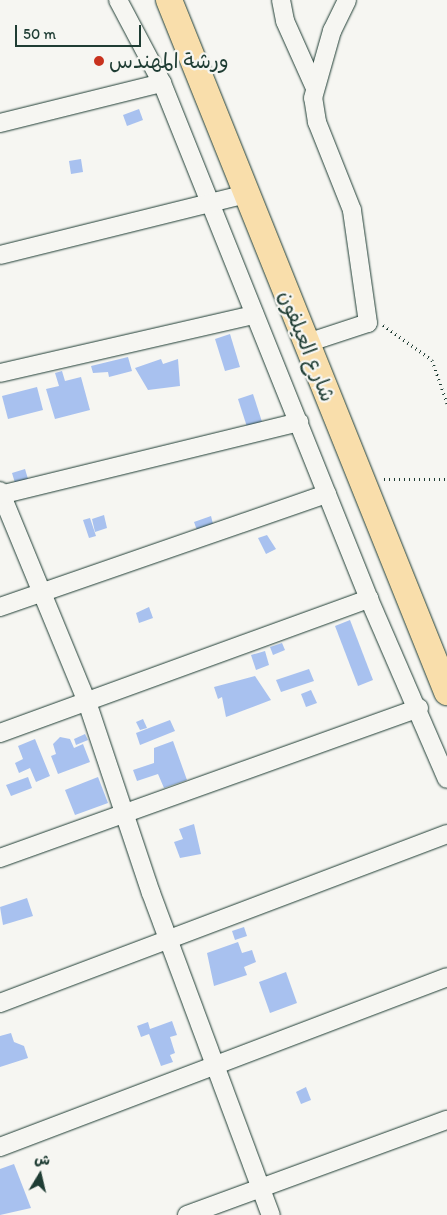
<!DOCTYPE html>
<html>
<head>
<meta charset="utf-8">
<style>
  body { margin:0 }
  #map { position:relative; width:447px; height:1215px; overflow:hidden; background:#f6f6f2; font-family:Itim,"Playpen Sans Arabic",sans-serif }
  div>[style] { position:absolute }
  .building>* { inset:0; background:#a8c1ef }
  .path>* { height:3px; margin-top:-1.5px; transform-origin:0; background:repeating-linear-gradient(90deg,#1f3d34 0 1px,transparent 0 5px) }
  .roads { filter:drop-shadow(0 0 1px #1f3d34) drop-shadow(0 0 1px #1f3d34) }
  .minor>* { height:18px; margin:-9px; padding:0 9px; transform-origin:9px; border-radius:9px; background:#f6f6f2 }
  .highway>* { height:26px; margin:-13px; padding:0 13px; transform-origin:13px; border-radius:13px; background:#f9deab }
  .dots>* { width:14px; height:14px; translate:-50% -50%; box-sizing:border-box; border:2px solid #f6f6f2; border-radius:50% }
  span { translate:-50% -50%; white-space:nowrap; text-align:center; line-height:1.15; -webkit-text-stroke:4.5px #f6f6f2; paint-order:stroke }
  .poi-label { font-size:21px; color:#1f3d34 }
  .left { translate:0 -50%; text-align:left }
  .street-label { font-size:21px; color:#1f3d34 }
  .north { position:absolute; left:15px; top:1150px; width:50px; height:50px; -webkit-text-stroke:4px #f6f6f2; paint-order:stroke; rotate:9deg; font-size:14px; font-weight:700; line-height:20px; text-align:center; color:#1f3d34 }
  .north::after { content:''; display:block; margin:auto; width:18px; height:22px; background:#1f3d34; clip-path:polygon(50% 0,100% 100%,50% 72%,0 100%) }
  .scale { position:absolute; left:15px; top:25px; width:126px; height:22px; box-sizing:border-box; border:2px solid #1f3d34; border-top:0; padding-left:6px; font-size:15px; line-height:18px; white-space:nowrap; color:#1f3d34; -webkit-text-stroke:4px #f6f6f2; paint-order:stroke }
</style>
</head>
<body>
<div id="map">
  <div class="building">
    <i style="clip-path:polygon(139px 109px,143px 120px,127px 126px,123px 115px)"></i>
    <i style="clip-path:polygon(81px 159px,83px 172px,71px 174px,69px 161px)"></i>
    <i style="clip-path:polygon(230px 334px,240px 367px,225px 371px,215px 339px)"></i>
    <i style="clip-path:polygon(128px 357px,132px 371px,109px 377px,108px 372px,93px 373px,91px 366px)"></i>
    <i style="clip-path:polygon(161px 359px,163px 364px,178px 359px,180px 386px,148px 390px,135px 368px)"></i>
    <i style="clip-path:polygon(62px 371px,65px 381px,81px 377px,90px 410px,55px 419px,46px 389px,59px 386px,55px 373px)"></i>
    <i style="clip-path:polygon(37px 387px,43px 410px,8px 419px,2px 396px)"></i>
    <i style="clip-path:polygon(253px 394px,263px 425px,248px 430px,238px 399px)"></i>
    <i style="clip-path:polygon(25px 469px,28px 479px,15px 483px,12px 473px)"></i>
    <i style="clip-path:polygon(104px 515px,107px 528px,95px 532px,92px 519px)"></i>
    <i style="clip-path:polygon(211px 516px,214px 528px,198px 533px,194px 522px)"></i>
    <i style="clip-path:polygon(90px 518px,96px 536px,89px 538px,83px 520px)"></i>
    <i style="clip-path:polygon(267px 535px,276px 549px,266px 554px,258px 538px)"></i>
    <i style="clip-path:polygon(149px 607px,153px 618px,139px 623px,136px 613px)"></i>
    <i style="clip-path:polygon(350px 620px,373px 680px,358px 686px,335px 626px)"></i>
    <i style="clip-path:polygon(282px 643px,285px 650px,273px 655px,270px 647px)"></i>
    <i style="clip-path:polygon(265px 651px,269px 665px,256px 670px,251px 655px)"></i>
    <i style="clip-path:polygon(309px 669px,314px 681px,281px 692px,276px 680px)"></i>
    <i style="clip-path:polygon(255px 676px,271px 700px,226px 717px,222px 697px,218px 699px,214px 687px)"></i>
    <i style="clip-path:polygon(311px 690px,317px 703px,306px 707px,301px 694px)"></i>
    <i style="clip-path:polygon(143px 719px,147px 728px,140px 730px,136px 722px)"></i>
    <i style="clip-path:polygon(170px 720px,175px 731px,140px 745px,136px 733px)"></i>
    <i style="clip-path:polygon(85px 734px,88px 740px,76px 745px,74px 739px)"></i>
    <i style="clip-path:polygon(60px 737px,70px 739px,74px 748px,83px 744px,90px 762px,58px 774px,51px 756px,56px 754px,53px 744px)"></i>
    <i style="clip-path:polygon(35px 739px,50px 776px,36px 782px,30px 768px,19px 773px,15px 763px,23px 759px,18px 746px)"></i>
    <i style="clip-path:polygon(173px 741px,187px 780px,164px 788px,158px 774px,137px 781px,133px 770px,154px 763px,154px 748px)"></i>
    <i style="clip-path:polygon(28px 777px,32px 788px,11px 796px,6px 785px)"></i>
    <i style="clip-path:polygon(98px 777px,108px 803px,75px 815px,65px 790px)"></i>
    <i style="clip-path:polygon(194px 824px,201px 854px,180px 858px,174px 842px,183px 839px,179px 829px)"></i>
    <i style="clip-path:polygon(27px 898px,33px 916px,3px 925px,0 907px)"></i>
    <i style="clip-path:polygon(244px 927px,247px 936px,235px 940px,232px 931px)"></i>
    <i style="clip-path:polygon(238px 942px,242px 953px,252px 950px,256px 962px,244px 967px,247px 975px,214px 986px,207px 953px)"></i>
    <i style="clip-path:polygon(286px 972px,297px 1003px,270px 1013px,259px 982px)"></i>
    <i style="clip-path:polygon(172px 1021px,177px 1035px,170px 1037px,175px 1053px,170px 1055px,173px 1062px,161px 1066px,149px 1034px,141px 1037px,137px 1026px,148px 1022px,150px 1029px)"></i>
    <i style="clip-path:polygon(11px 1033px,14px 1042px,24px 1046px,28px 1058px,0 1067px,0 1036px)"></i>
    <i style="clip-path:polygon(306px 1087px,311px 1100px,301px 1104px,296px 1092px)"></i>
    <i style="clip-path:polygon(14px 1164px,31px 1208px,0 1215px,0 1169px)"></i>
  </div>
  <div class="path">
    <i style="left:383px;top:325px;width:60px;rotate:35.5deg"></i>
    <i style="left:432px;top:360px;width:46px;rotate:70.8deg"></i>
    <i style="left:384px;top:479px;width:63px"></i>
  </div>
  <div class="roads">
    <div class="minor">
      <i style="left:118px;top:0;width:94px;rotate:62.1deg"></i>
      <i style="left:162px;top:83px;width:556px;rotate:68.14deg"></i>
      <i style="left:369px;top:599px;width:196px;rotate:66.6deg"></i>
      <i style="left:281px;top:0;width:21px;rotate:79deg"></i>
      <i style="left:285px;top:21px;width:73px;rotate:65.9deg"></i>
      <i style="left:0;top:123px;width:167px;rotate:-13.9deg"></i>
      <i style="left:0;top:255px;width:253px;rotate:-13.9deg"></i>
      <i style="left:307px;top:343px;width:64px;rotate:-18.2deg"></i>
      <i style="left:368px;top:323px;width:114px;rotate:-98.1deg"></i>
      <i style="left:352px;top:210px;width:95px;rotate:-111.7deg"></i>
      <i style="left:317px;top:122px;width:24px;rotate:-99deg"></i>
      <i style="left:313px;top:98px;width:70px;rotate:-74.2deg"></i>
      <i style="left:332px;top:31px;width:34px;rotate:-64deg"></i>
      <i style="left:0;top:373px;width:261px;rotate:-12.9deg"></i>
      <i style="left:0;top:491px;width:228px;rotate:67.6deg"></i>
      <i style="left:87px;top:702px;width:201px;rotate:71.5deg"></i>
      <i style="left:151px;top:893px;width:344px;rotate:69.6deg"></i>
      <i style="left:0;top:495px;width:308px;rotate:-13.7deg"></i>
      <i style="left:0;top:607px;width:346px;rotate:-19.1deg"></i>
      <i style="left:0;top:733px;width:393px;rotate:-20deg"></i>
      <i style="left:0;top:858px;width:445px;rotate:-19.7deg"></i>
      <i style="left:0;top:1003px;width:478px;rotate:-20.7deg"></i>
      <i style="left:0;top:1147px;width:478px;rotate:-20.8deg"></i>
      <i style="left:187px;top:1215px;width:277px;rotate:-20.1deg"></i>
    </div>
    <div class="highway">
      <i style="left:169px;top:0;width:746px;rotate:68.11deg"></i>
    </div>
  </div>
  <div class="dots">
    <i style="left:99px;top:61px;background:#c8321e"></i>
  </div>
  <div class="poi-label">
    <span class="left" style="left:109px;top:61px">ورشة المهندس</span>
  </div>
  <div class="street-label">
    <span style="left:307px;top:346px;rotate:68deg">شارع العيلفون</span>
  </div>
  <div class="north">ش</div>
  <div class="scale">50 m</div>
</div>
</body>
</html>
